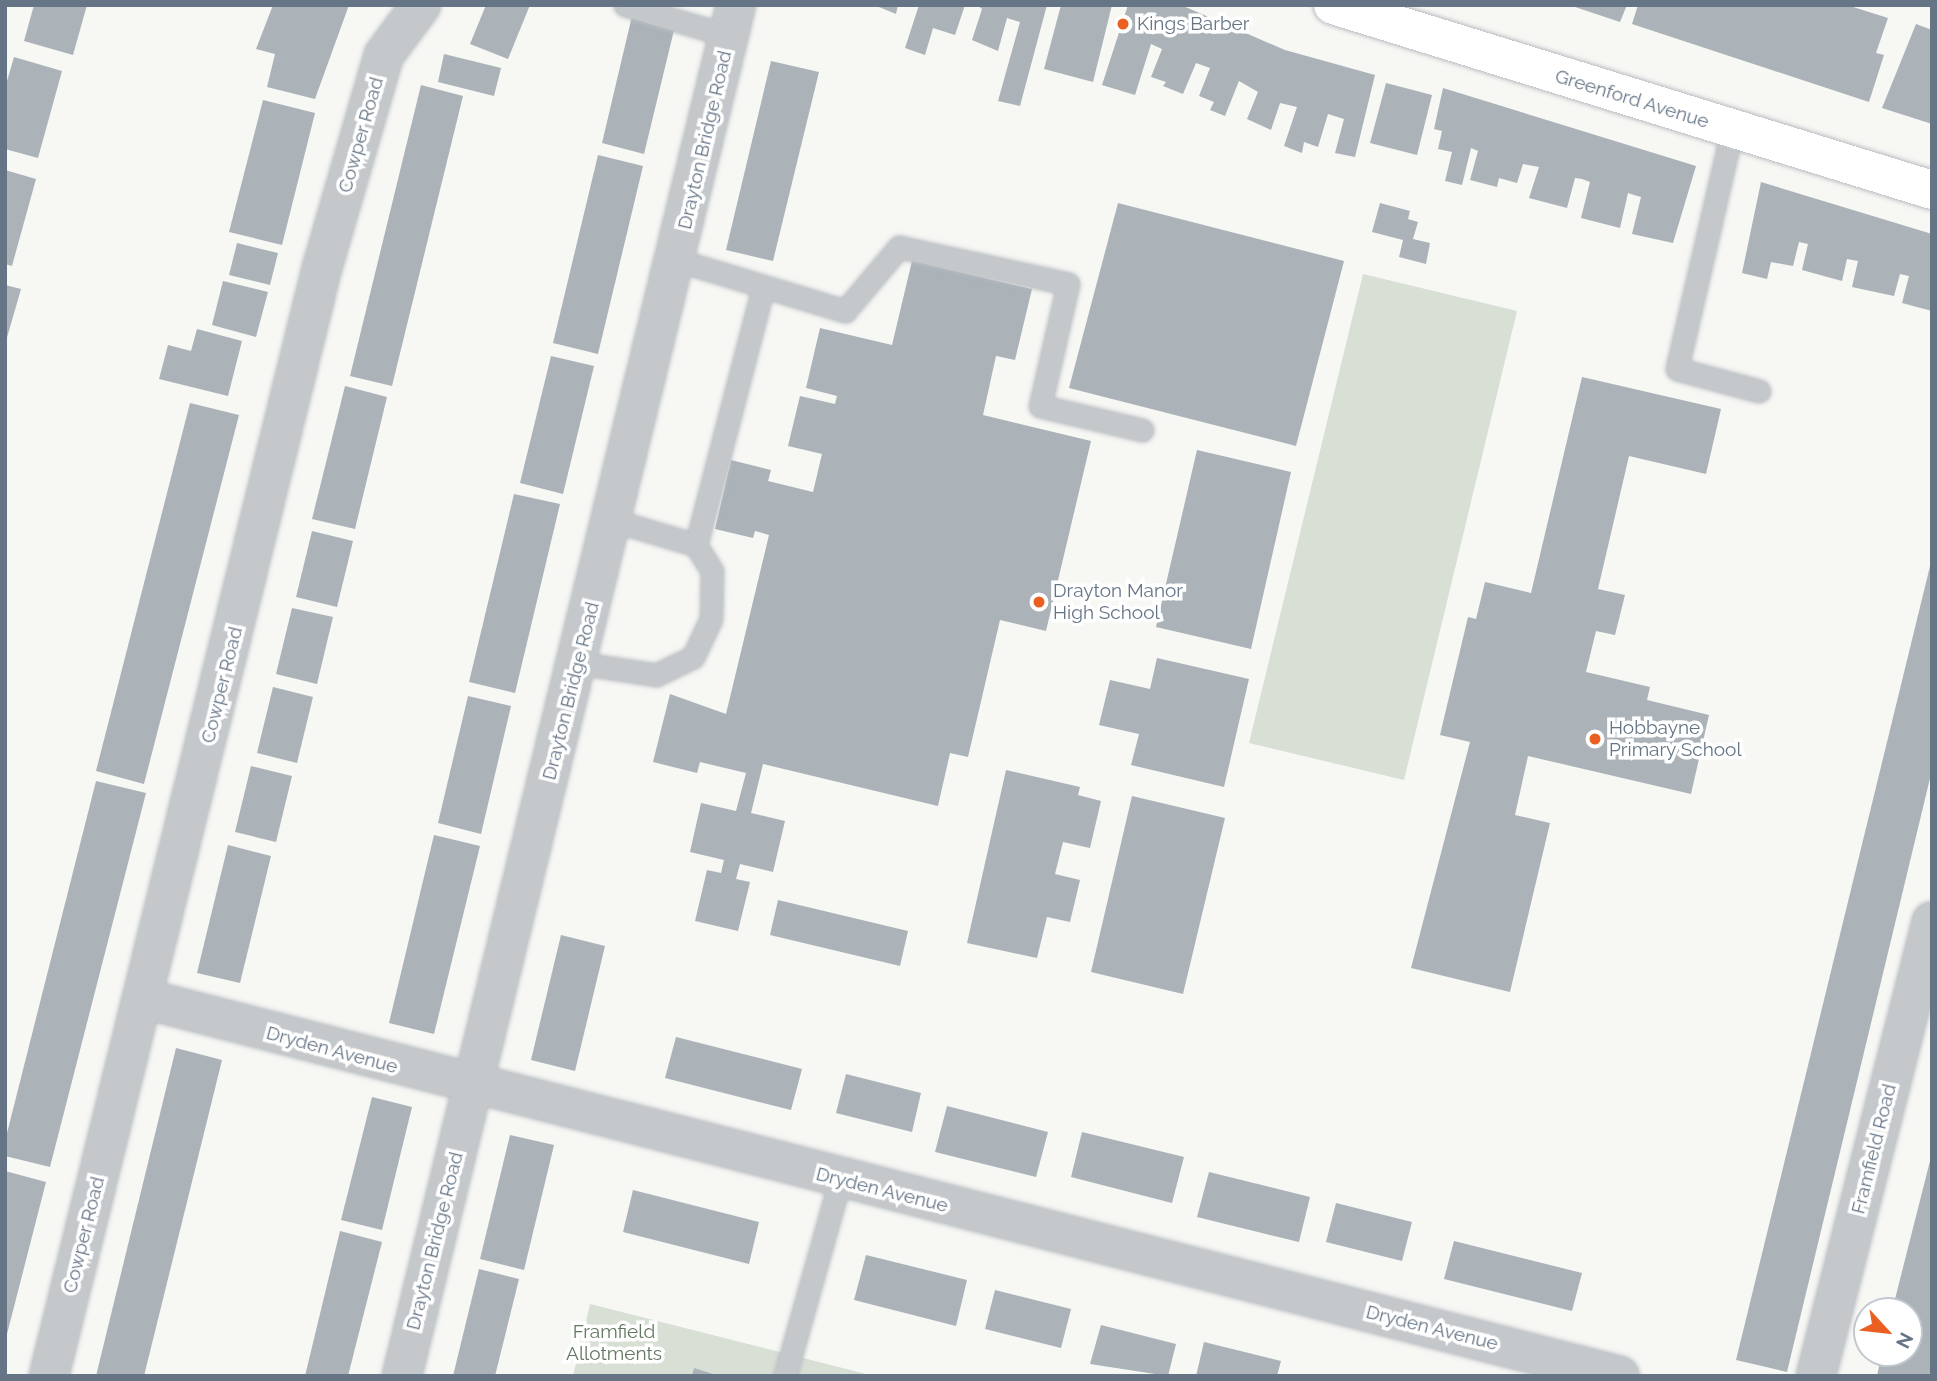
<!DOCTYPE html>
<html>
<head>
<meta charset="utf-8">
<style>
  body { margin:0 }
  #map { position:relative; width:1937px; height:1381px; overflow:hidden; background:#f7f7f4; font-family:Raleway,sans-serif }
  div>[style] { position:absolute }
  .green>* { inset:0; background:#d8dfd5 }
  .building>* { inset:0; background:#abb3b9 }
  .roads { filter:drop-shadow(0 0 2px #b9bdc2) drop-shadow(0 0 2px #b9bdc2) }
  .lane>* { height:21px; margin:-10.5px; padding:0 10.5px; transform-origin:10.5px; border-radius:10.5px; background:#c4c8cb }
  .street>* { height:38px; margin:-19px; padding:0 19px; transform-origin:19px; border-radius:19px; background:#c4c8cb }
  .secondary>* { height:38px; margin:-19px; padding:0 19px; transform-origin:19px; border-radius:19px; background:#fff }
  .dots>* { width:19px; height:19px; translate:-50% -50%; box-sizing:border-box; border:4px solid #fff; border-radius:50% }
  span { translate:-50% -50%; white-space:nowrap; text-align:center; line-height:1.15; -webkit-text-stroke:7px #fff; paint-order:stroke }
  .poi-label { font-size:19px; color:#657586 }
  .left { translate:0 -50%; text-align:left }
  .street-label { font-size:19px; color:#657586 }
  .park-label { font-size:19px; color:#637860 }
  .frame { position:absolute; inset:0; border:7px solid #657586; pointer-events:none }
  .north { position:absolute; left:1853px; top:1297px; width:70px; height:70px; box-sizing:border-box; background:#fff; border:2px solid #c1c8cf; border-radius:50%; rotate:117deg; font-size:19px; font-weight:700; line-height:28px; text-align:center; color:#657586 }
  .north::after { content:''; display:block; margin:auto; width:24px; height:32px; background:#e96022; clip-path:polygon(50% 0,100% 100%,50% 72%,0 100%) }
</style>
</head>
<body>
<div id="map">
  <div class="green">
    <i style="clip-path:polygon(1363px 274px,1517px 311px,1404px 780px,1249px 743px)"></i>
    <i style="clip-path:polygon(590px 1304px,874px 1376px,573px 1376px)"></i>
  </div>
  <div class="building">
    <i style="clip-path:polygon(34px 5px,87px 5px,73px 55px,24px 41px)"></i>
    <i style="clip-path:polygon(273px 5px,349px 5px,315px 99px,267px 87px,275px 54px,256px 49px)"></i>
    <i style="clip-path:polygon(486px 5px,530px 5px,508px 59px,470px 44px)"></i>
    <i style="clip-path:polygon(874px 5px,898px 5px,896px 14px)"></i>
    <i style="clip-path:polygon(919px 5px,965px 5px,955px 35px,933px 28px,925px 55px,905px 48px)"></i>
    <i style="clip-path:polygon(977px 5px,1047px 5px,1020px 106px,998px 101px,1020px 22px,1007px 18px,998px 51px,972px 40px,982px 9px)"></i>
    <i style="clip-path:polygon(1061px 5px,1112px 5px,1093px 82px,1044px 69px)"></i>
    <i style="clip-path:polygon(1128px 5px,1181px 5px,1285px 50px,1375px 75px,1355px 157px,1335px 153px,1344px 119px,1328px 114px,1318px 147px,1304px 142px,1302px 153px,1284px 146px,1297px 107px,1280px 103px,1271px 130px,1247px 119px,1258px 92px,1239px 81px,1225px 116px,1210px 110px,1214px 102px,1199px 96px,1210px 68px,1196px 63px,1183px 94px,1163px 86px,1166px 82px,1151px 77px,1162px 49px,1151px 44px,1135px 95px,1102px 85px)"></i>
    <i style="clip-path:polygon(1569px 5px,1627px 5px,1620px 22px)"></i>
    <i style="clip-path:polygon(1638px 5px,1847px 5px,1888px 18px,1876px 53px,1884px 55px,1869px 102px,1632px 24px)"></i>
    <i style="clip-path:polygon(632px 16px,675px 26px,644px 154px,602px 143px)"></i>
    <i style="clip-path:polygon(1916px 24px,1932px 30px,1932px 124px,1882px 108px)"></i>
    <i style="clip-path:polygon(444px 54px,501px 68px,494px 96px,438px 82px)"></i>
    <i style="clip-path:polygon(14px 57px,62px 71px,38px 158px,5px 149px,5px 88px)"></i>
    <i style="clip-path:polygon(771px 61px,819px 72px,773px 261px,726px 250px)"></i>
    <i style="clip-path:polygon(1386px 83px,1432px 95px,1417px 155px,1370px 143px)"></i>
    <i style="clip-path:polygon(421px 85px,463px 96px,392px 386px,350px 376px)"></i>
    <i style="clip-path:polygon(1443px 88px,1696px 166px,1673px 243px,1632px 234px,1641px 197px,1634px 195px,1628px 193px,1620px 228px,1581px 218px,1590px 182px,1582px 179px,1575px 178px,1567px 208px,1529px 198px,1539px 167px,1523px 164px,1517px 183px,1499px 178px,1497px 187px,1470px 180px,1478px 151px,1471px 148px,1462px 185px,1445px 181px,1452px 152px,1438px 149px,1442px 131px,1434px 129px)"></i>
    <i style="clip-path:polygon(263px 100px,315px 113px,282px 245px,229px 232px)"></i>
    <i style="clip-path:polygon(598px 155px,643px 166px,598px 354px,553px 343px)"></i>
    <i style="clip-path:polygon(5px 170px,36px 179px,12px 266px,5px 264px)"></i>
    <i style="clip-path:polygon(1761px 182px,1932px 234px,1932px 311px,1902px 303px,1909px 276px,1900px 274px,1894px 296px,1852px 287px,1858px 261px,1847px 259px,1842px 281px,1802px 270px,1808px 244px,1799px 242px,1793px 266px,1771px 262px,1767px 279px,1742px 273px)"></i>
    <i style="clip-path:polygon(1118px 203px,1344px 261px,1296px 446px,1069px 388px)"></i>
    <i style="clip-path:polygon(1380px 203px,1410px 211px,1408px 219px,1418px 222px,1413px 239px,1430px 243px,1426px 264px,1399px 257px,1403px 240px,1372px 232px)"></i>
    <i style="clip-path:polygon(237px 243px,278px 253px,270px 285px,229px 275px)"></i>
    <i style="clip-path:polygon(912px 261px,1032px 289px,1015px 360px,996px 356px,983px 415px,1091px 441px,1046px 631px,1000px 620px,968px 757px,950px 753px,938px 806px,763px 764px,751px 813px,785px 821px,773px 872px,740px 864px,736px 879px,750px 882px,738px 931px,695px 921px,707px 870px,721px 873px,724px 860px,690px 852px,701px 803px,736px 811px,746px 773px,700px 762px,697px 773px,653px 762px,670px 694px,726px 714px,769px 535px,755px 531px,753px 538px,715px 529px,731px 460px,771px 470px,768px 481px,813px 492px,822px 454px,788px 446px,800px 396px,835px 404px,837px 396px,806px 388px,820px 328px,892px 345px)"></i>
    <i style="clip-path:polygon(223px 281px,268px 292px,256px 337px,212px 325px)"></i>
    <i style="clip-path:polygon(5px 285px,21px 289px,6px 341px,5px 341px)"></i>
    <i style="clip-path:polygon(197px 329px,242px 341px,228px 396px,159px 379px,168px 345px,191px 351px)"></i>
    <i style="clip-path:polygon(551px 356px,594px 366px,563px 494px,520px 483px)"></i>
    <i style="clip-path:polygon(1582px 377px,1721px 409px,1706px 474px,1629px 456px,1598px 589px,1625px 595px,1615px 635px,1596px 631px,1586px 672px,1650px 687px,1647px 700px,1709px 715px,1691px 794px,1528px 756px,1515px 815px,1550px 823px,1510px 992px,1411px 968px,1470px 742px,1440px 735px,1468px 617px,1476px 619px,1485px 582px,1531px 593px)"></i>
    <i style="clip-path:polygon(345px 386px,387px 397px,355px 529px,312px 519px)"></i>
    <i style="clip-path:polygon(190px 403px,239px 415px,144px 784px,96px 771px)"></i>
    <i style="clip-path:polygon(1197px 450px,1291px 472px,1251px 649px,1156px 627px)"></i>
    <i style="clip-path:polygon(514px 494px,560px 504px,515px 693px,469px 682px)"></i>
    <i style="clip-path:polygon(312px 531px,353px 541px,337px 607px,296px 597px)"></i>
    <i style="clip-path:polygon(1932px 558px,1932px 770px,1787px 1372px,1736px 1360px)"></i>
    <i style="clip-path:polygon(292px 608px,333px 617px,317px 684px,276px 674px)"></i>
    <i style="clip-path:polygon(1157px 658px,1249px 679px,1224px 787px,1131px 765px,1139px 734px,1099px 725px,1110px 680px,1150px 689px)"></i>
    <i style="clip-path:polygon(273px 687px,313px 697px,297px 763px,257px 753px)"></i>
    <i style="clip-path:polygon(468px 696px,511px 706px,481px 834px,438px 823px)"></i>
    <i style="clip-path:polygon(251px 766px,292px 776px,276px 842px,235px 832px)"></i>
    <i style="clip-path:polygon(1006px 770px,1080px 787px,1078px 795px,1101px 801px,1090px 848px,1063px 842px,1055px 874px,1080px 880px,1070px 922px,1047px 917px,1037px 958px,967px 943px)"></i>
    <i style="clip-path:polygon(96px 781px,146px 793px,50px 1167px,5px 1156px,5px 1141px)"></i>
    <i style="clip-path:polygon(1132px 796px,1225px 818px,1183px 994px,1091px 972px)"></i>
    <i style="clip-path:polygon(434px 835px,480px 846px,434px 1034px,389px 1023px)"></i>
    <i style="clip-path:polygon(228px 845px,271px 856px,240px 983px,197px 973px)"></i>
    <i style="clip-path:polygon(778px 900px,908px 931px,900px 966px,770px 935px)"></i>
    <i style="clip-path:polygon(561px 935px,605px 946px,575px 1071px,531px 1060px)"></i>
    <i style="clip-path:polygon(676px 1037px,802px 1069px,791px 1110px,665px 1078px)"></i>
    <i style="clip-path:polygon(176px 1048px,222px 1060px,206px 1125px,144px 1376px,96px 1376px)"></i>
    <i style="clip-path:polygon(846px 1074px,921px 1093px,912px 1132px,836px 1113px)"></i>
    <i style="clip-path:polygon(372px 1097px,412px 1107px,382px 1230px,341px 1220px)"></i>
    <i style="clip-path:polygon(947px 1106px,1048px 1132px,1036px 1177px,935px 1152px)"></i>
    <i style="clip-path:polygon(1082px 1132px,1184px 1157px,1172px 1203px,1071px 1177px)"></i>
    <i style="clip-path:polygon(510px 1135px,554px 1145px,524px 1270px,480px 1259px)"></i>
    <i style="clip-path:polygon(1932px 1153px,1932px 1365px,1929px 1376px,1877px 1376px,1882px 1353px,1909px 1353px,1909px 1311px,1892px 1311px)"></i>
    <i style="clip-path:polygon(5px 1171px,46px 1182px,6px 1338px,5px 1338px)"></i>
    <i style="clip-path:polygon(1209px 1172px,1310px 1197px,1299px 1242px,1197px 1217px)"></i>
    <i style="clip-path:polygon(633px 1190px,759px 1222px,749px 1264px,623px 1232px)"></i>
    <i style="clip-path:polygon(1336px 1203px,1412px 1222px,1402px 1261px,1326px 1242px)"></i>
    <i style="clip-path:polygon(340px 1231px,382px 1242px,348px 1376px,305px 1376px)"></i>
    <i style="clip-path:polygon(1454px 1241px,1582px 1273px,1572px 1311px,1444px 1279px)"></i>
    <i style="clip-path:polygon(866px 1255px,967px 1280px,956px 1326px,854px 1300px)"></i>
    <i style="clip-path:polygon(479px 1269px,519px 1279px,495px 1376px,453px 1376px)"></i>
    <i style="clip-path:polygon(995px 1290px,1071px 1309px,1061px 1348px,985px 1329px)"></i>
    <i style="clip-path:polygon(1101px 1325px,1176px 1344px,1168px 1376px,1090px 1364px)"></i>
    <i style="clip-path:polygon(1204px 1342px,1281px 1361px,1277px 1376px,1196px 1376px)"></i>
    <i style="clip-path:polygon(694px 1368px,716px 1375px,716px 1376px,692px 1376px)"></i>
  </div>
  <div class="roads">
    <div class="lane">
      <i style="left:625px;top:5px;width:109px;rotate:16.6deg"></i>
      <i style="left:1732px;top:130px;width:245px;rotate:103deg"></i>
      <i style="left:1677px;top:369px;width:85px;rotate:15deg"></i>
      <i style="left:677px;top:260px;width:176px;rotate:16.9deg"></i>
      <i style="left:845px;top:311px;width:84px;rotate:-49.8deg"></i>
      <i style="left:899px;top:247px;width:173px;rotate:12.3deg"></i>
      <i style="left:1068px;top:284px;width:125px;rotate:102.9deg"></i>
      <i style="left:1040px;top:406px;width:105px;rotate:13.2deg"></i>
      <i style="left:696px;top:545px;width:267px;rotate:-75.4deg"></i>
      <i style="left:578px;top:663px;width:79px;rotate:8.7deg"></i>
      <i style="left:656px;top:675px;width:41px;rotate:-25.9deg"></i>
      <i style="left:693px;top:657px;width:42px;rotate:-64.7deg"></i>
      <i style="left:711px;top:619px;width:48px;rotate:-88.8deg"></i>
      <i style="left:712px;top:571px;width:31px;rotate:-122deg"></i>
      <i style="left:696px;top:545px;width:88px;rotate:-163.4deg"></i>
      <i style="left:785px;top:1376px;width:204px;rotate:-74.3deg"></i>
    </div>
    <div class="street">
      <i style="left:145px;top:999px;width:1522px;rotate:14.34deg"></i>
      <i style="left:49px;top:1376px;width:1141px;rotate:-76.16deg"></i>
      <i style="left:322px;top:268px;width:222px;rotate:-73.8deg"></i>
      <i style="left:384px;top:55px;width:62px;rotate:-53.5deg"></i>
      <i style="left:402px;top:1376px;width:1411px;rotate:-76.31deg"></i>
      <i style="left:1816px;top:1376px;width:469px;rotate:-75.7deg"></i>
    </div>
    <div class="secondary">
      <i style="left:1333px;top:5px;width:627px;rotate:17.16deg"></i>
    </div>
  </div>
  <div class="dots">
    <i style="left:1123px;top:24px;background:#e96022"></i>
    <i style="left:1039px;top:602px;background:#e96022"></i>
    <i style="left:1595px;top:739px;background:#e96022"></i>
  </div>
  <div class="poi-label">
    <span class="left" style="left:1137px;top:24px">Kings Barber</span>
    <span class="left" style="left:1053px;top:602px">Drayton Manor<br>High School</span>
    <span class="left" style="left:1609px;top:739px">Hobbayne<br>Primary School</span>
  </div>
  <div class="street-label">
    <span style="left:1632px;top:99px;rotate:17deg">Greenford Avenue</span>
    <span style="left:361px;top:135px;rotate:-74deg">Cowper Road</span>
    <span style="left:705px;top:140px;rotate:-77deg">Drayton Bridge Road</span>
    <span style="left:222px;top:685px;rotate:-76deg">Cowper Road</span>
    <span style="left:571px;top:691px;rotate:-76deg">Drayton Bridge Road</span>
    <span style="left:332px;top:1050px;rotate:15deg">Dryden Avenue</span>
    <span style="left:1874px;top:1149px;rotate:-76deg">Framfield Road</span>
    <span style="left:882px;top:1190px;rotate:14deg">Dryden Avenue</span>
    <span style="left:84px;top:1235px;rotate:-76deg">Cowper Road</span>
    <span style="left:435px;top:1241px;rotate:-76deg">Drayton Bridge Road</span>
    <span style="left:1432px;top:1328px;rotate:14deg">Dryden Avenue</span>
  </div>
  <div class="park-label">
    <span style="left:614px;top:1343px">Framfield<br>Allotments</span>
  </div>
  <div class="frame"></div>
  <div class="north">N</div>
</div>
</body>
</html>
